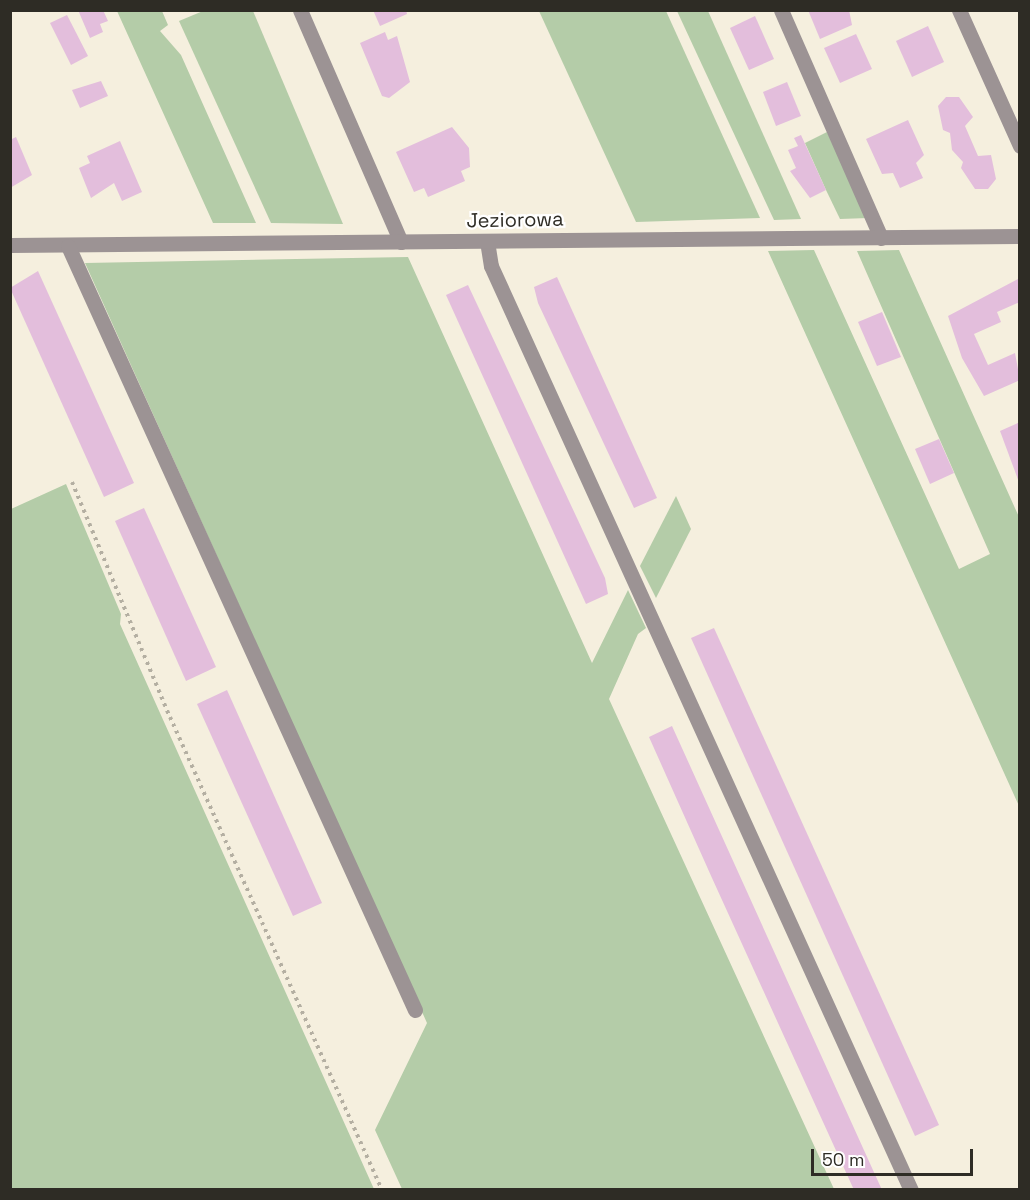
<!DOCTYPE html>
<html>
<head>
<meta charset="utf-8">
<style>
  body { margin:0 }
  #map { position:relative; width:1030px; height:1200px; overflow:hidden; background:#f5efde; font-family:"Space Grotesk",sans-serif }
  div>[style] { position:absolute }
  .green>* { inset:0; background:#b4cca8 }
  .building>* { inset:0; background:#e3bedc }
  .path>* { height:4px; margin-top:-2px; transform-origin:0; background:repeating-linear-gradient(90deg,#b4afa2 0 3px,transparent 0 7.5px) }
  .minor>* { height:15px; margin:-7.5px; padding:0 7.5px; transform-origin:7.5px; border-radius:7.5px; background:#9c9394 }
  span { translate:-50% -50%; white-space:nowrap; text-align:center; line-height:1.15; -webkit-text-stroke:4.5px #fff; paint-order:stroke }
  .street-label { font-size:20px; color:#2e2c25 }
  .frame { position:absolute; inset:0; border:12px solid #2e2c25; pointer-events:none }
  .scale { position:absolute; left:811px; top:1149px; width:162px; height:27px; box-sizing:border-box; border:3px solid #2e2c25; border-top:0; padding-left:8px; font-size:18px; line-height:21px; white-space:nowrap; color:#2e2c25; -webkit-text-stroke:4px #fff; paint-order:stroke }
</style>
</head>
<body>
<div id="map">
  <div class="green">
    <i style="clip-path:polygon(117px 11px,162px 11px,168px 25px,160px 31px,181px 55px,256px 223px,213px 223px)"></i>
    <i style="clip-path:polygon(203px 11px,253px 11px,343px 224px,271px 223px,179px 21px)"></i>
    <i style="clip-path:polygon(539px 11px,666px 11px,760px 218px,636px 222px)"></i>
    <i style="clip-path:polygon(677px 11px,708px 11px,801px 219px,774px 220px)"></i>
    <i style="clip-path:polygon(827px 132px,868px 218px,840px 219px,826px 190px,805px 143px)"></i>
    <i style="clip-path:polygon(814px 250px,959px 569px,990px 554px,857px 251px,899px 250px,1019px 517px,1019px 806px,768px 251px)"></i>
    <i style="clip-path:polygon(408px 257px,592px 663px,628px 590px,646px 628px,638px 634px,609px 699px,834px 1189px,402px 1189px,375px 1130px,427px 1023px,85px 263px)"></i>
    <i style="clip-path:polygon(66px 484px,121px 614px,120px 624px,374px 1189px,11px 1189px,11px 509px)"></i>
    <i style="clip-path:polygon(676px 496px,691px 529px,656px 598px,640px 566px)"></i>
  </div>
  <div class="building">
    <i style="clip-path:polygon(78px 10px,103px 10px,108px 21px,100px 24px,103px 32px,90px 38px)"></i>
    <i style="clip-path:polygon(373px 10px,406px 10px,407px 14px,380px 26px)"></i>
    <i style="clip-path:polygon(808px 10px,849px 10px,852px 25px,820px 39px)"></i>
    <i style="clip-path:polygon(67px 15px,88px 56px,71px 65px,50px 23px)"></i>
    <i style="clip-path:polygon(755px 16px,774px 59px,749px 70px,730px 28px)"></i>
    <i style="clip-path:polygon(928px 26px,944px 62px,912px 77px,896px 41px)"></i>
    <i style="clip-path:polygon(385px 32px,388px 40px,397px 36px,410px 82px,389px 98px,382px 96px,360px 43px)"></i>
    <i style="clip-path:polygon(856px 34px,872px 69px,840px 83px,824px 48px)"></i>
    <i style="clip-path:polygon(101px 81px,108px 96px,80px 108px,72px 90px)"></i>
    <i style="clip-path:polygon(787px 82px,801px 116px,776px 126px,763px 92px)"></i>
    <i style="clip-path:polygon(946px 97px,959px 97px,973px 117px,965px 126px,978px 156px,991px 155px,996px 179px,988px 189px,975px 189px,961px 168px,963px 162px,952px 150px,950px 133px,943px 130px,938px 106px)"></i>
    <i style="clip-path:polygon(908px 120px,924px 155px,916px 163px,923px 178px,900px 188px,893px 173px,882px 174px,866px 139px)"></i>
    <i style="clip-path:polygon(452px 127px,469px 148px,470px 167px,461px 171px,465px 181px,428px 197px,424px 188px,414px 192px,396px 152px)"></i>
    <i style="clip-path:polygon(801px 135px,826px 190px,810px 198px,790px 171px,796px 168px,788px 150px,798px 146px,794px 138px)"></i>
    <i style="clip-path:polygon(16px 137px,32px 175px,10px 188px,10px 140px)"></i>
    <i style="clip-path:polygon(120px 141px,142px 192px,122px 201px,114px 183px,91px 198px,79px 168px,90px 163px,87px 156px)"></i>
    <i style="clip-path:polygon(38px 271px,134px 483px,104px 497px,10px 288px)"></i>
    <i style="clip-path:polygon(557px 277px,657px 498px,634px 508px,538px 303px,534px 287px)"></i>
    <i style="clip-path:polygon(1020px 278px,1020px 302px,997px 312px,1001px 322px,974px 334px,988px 365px,1015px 353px,1020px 380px,984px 396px,962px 358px,948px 316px)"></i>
    <i style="clip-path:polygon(468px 285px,605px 578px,608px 594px,586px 604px,446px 295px)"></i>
    <i style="clip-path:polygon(882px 312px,901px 357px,877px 366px,858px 322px)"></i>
    <i style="clip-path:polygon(1020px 422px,1020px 485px,1000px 431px)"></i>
    <i style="clip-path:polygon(939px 439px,954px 473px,930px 484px,915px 449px)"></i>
    <i style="clip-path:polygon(144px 508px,216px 667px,186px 681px,115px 521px)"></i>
    <i style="clip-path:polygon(714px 628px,939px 1125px,915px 1136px,691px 638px)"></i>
    <i style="clip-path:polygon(227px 690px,322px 903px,293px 916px,197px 704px)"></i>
    <i style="clip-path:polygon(672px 726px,815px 1042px,882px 1190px,854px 1190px,712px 878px,649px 737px)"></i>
  </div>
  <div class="path">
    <i style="left:72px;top:482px;width:255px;rotate:67.4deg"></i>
    <i style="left:170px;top:717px;width:518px;rotate:65.86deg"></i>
  </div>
  <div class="minor">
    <i style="left:300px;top:10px;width:253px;rotate:66.5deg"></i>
    <i style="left:781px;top:10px;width:249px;rotate:66.3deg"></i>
    <i style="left:959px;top:10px;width:149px;rotate:65.8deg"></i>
    <i style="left:487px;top:241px;width:25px;rotate:81deg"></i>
    <i style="left:491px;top:266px;width:1015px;rotate:65.56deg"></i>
    <i style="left:10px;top:245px;width:1010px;rotate:-0.51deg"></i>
    <i style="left:68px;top:246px;width:839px;rotate:65.57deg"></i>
  </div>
  <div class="street-label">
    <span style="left:515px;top:220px;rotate:-1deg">Jeziorowa</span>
  </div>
  <div class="frame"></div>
  <div class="scale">50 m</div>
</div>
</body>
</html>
